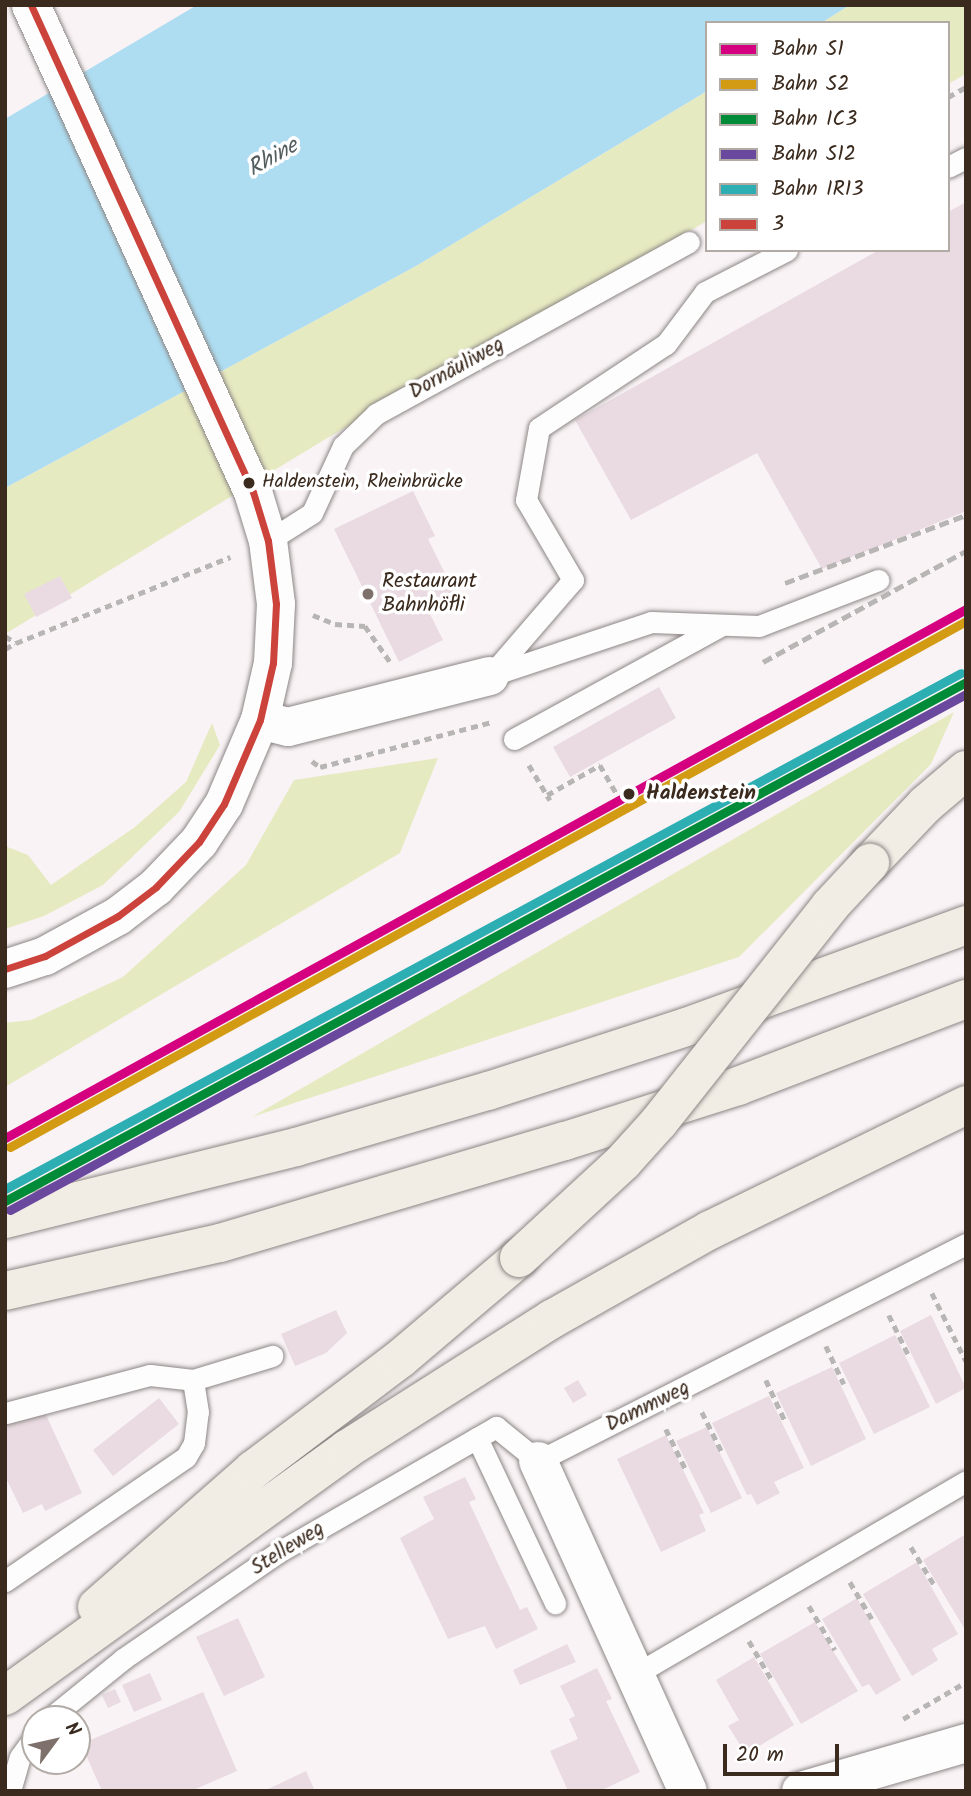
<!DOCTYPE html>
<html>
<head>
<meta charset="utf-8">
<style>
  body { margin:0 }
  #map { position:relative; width:971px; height:1796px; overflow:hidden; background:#f9f3f6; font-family:Kalam,sans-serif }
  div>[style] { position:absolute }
  .green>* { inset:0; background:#e6eac1 }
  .water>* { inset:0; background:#aeddf2 }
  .building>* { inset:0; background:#e9dbe1 }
  .path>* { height:4.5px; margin-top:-2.25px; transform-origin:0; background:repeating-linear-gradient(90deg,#b8b6b5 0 7px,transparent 0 12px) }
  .roads { filter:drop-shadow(0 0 2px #8c8684) drop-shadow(0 0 2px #8c8684) }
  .lane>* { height:21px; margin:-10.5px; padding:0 10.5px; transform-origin:10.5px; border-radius:10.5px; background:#fefdfe }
  .street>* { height:38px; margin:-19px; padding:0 19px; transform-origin:19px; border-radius:19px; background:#fefdfe }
  .secondary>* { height:38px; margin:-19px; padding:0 19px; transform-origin:19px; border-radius:19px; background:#fefdfe }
  .highway>* { height:38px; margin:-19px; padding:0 19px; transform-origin:19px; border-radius:19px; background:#f1ede5 }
  .rail>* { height:5px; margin-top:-2.5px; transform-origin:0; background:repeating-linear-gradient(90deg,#b8b6b5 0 10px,transparent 0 15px) }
  .bridges { filter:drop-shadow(0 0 2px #8c8684) drop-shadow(0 0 2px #8c8684) }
  .highway-bridge>* { height:38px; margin:-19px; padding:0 19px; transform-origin:19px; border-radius:19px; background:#f1ede5 }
  .bus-1>* { height:7px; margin:-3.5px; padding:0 3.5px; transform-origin:3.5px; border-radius:3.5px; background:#cc433c }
  .rail-1>* { height:9px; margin:-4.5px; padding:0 4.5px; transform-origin:4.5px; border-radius:4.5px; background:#d50080 }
  .rail-2>* { height:9px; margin:-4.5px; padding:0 4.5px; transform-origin:4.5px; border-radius:4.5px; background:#d39b14 }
  .rail-3>* { height:9px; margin:-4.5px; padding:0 4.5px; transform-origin:4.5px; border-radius:4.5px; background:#008b39 }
  .rail-4>* { height:9px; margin:-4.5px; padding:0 4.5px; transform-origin:4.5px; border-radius:4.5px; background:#6a489d }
  .rail-5>* { height:9px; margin:-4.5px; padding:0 4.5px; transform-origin:4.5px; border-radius:4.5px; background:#2caeb3 }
  .dots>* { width:19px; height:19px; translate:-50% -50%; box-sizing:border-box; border:4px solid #fff; border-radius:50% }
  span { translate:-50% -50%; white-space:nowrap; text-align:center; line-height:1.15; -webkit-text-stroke:7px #fff; paint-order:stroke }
  .bus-label { font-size:19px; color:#3b2a1e }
  .left { translate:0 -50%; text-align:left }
  .street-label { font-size:21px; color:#3b2a1e }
  .poi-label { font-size:21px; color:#3b2a1e }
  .stop-label { font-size:21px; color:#3b2a1e; font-weight:700 }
  .water-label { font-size:23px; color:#545d5d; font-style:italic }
  .frame { position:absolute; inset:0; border:7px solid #3b2a1e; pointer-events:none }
  .legend { position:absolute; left:705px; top:21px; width:245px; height:231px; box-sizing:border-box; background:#fff; border:2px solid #b1aaa5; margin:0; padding:9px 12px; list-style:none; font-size:21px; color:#3b2a1e }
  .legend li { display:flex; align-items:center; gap:14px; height:35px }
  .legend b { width:35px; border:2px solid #b1aaa5 }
  .north { position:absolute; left:21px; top:1705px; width:70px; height:70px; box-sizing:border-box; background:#fff; border:2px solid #b1aaa5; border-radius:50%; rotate:57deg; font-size:19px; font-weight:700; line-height:28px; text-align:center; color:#3b2a1e }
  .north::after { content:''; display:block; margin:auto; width:24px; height:32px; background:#7e706a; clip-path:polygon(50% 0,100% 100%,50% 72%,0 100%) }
  .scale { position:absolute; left:723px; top:1744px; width:116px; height:32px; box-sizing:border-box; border:4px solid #3b2a1e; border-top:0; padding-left:9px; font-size:21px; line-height:24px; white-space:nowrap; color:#3b2a1e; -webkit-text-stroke:5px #fff; paint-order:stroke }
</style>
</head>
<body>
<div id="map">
  <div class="green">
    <i style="clip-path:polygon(850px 5px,966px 5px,966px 74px,948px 84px,948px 23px,821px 23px)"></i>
    <i style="clip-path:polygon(707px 91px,707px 221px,324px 440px,5px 634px,5px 488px,416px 266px)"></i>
    <i style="clip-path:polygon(954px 712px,931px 764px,739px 957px,252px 1117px)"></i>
    <i style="clip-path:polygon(212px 723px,220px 745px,179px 812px,103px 885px,44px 916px,5px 929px,5px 846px,28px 855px,51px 885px,135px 827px,186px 782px)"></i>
    <i style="clip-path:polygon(438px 758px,400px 853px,5px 1087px,5px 1023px,31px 1020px,123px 977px,246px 865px,294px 780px)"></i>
  </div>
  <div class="water">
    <i style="clip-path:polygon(197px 5px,850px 5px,821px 23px,707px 23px,707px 91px,416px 266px,5px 488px,5px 119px)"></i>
  </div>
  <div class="building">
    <i style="clip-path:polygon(966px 202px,966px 511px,822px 569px,757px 453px,631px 520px,575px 420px,879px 250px,948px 250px,948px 212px)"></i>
    <i style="clip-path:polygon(413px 491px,435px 536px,428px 539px,456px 596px,428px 610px,443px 640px,399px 662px,334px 529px)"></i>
    <i style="clip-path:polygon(60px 576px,72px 598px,36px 617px,24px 594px)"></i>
    <i style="clip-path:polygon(659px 687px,676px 718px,570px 777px,553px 747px)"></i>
    <i style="clip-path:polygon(336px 1310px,347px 1333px,326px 1353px,295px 1366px,281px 1334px)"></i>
    <i style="clip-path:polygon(931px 1315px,966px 1388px,936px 1404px,900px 1331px)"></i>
    <i style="clip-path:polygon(895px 1335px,930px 1407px,874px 1434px,839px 1363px)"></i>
    <i style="clip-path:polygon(832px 1367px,866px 1439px,811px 1466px,776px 1393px)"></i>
    <i style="clip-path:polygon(578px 1380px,587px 1395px,573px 1403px,564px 1388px)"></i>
    <i style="clip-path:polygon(769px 1396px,804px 1468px,774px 1482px,780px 1493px,757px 1505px,751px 1494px,747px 1495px,712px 1423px)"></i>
    <i style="clip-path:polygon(159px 1398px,179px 1424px,113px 1476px,93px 1450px)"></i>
    <i style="clip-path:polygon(41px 1404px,82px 1493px,45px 1511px,42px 1504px,23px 1513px,5px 1476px,5px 1421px)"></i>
    <i style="clip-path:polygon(707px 1427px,742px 1498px,711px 1513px,676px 1441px)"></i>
    <i style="clip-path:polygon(666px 1435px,704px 1513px,699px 1515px,706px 1531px,661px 1552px,617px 1459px)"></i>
    <i style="clip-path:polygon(465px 1477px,476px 1499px,469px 1502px,520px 1610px,527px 1607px,538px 1629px,496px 1649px,485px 1626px,448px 1639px,400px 1538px,434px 1519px,423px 1497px)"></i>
    <i style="clip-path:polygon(966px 1534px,966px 1627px,964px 1628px,923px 1560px)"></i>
    <i style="clip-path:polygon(917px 1562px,958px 1634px,932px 1649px,938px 1660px,912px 1676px,863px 1594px)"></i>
    <i style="clip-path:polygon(857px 1598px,901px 1680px,876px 1695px,869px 1684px,862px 1687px,822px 1619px)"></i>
    <i style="clip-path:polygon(238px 1618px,265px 1677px,224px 1696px,196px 1637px)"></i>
    <i style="clip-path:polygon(815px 1622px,858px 1691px,801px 1724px,760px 1654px)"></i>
    <i style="clip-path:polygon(567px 1644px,576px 1662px,520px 1685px,513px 1670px)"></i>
    <i style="clip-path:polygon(754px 1657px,794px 1725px,746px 1754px,728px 1726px,739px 1720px,716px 1680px)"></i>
    <i style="clip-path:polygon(597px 1668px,612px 1699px,606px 1701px,640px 1772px,600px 1791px,568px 1791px,550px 1751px,578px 1739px,569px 1719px,575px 1716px,560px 1686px)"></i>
    <i style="clip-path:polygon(150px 1673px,162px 1700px,134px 1712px,122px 1685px)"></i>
    <i style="clip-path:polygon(115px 1689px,121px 1702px,108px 1708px,102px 1695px)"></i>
    <i style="clip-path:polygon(203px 1692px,237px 1771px,191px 1791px,102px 1791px,81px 1744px)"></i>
    <i style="clip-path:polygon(306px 1771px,315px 1791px,264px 1791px)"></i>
  </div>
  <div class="path">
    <i style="left:948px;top:97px;width:21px;rotate:-29deg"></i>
    <i style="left:313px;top:615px;width:24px;rotate:22deg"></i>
    <i style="left:335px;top:624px;width:30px;rotate:4deg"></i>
    <i style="left:365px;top:626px;width:45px;rotate:54.9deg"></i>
    <i style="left:5px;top:636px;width:13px;rotate:32deg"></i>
    <i style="left:16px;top:643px;width:231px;rotate:-21.9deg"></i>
    <i style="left:5px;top:649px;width:13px;rotate:-29deg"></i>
    <i style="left:312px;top:761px;width:10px;rotate:37deg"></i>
    <i style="left:320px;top:767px;width:177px;rotate:-14.7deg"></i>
    <i style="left:529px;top:765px;width:41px;rotate:59deg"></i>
    <i style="left:547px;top:795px;width:61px;rotate:-29.5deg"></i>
    <i style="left:600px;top:765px;width:32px;rotate:60deg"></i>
    <i style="left:932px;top:1293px;width:76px;rotate:63.4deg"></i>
    <i style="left:889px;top:1315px;width:48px;rotate:64deg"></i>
    <i style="left:826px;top:1346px;width:42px;rotate:64.7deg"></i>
    <i style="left:766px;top:1380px;width:45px;rotate:65.1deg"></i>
    <i style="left:702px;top:1412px;width:45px;rotate:63.4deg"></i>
    <i style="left:666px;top:1429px;width:46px;rotate:64deg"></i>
    <i style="left:911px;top:1547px;width:46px;rotate:58.4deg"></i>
    <i style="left:850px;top:1582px;width:43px;rotate:59.3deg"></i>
    <i style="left:809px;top:1606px;width:51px;rotate:59.4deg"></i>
    <i style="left:749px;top:1641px;width:45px;rotate:59.5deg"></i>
    <i style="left:903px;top:1719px;width:73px;rotate:-30.4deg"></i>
  </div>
  <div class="roads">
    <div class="lane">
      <i style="left:948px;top:167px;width:20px;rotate:-27deg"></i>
      <i style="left:268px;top:541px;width:52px;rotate:-32.5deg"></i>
      <i style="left:312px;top:513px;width:74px;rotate:-65.2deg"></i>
      <i style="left:343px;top:446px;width:46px;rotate:-44.1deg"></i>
      <i style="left:376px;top:414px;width:357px;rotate:-28.8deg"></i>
      <i style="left:492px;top:675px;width:168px;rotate:-18.4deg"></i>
      <i style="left:651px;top:622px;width:108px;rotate:2.1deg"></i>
      <i style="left:759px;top:626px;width:128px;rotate:-21.1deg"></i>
      <i style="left:490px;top:676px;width:127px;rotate:-49.2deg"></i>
      <i style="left:573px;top:580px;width:93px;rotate:-120.4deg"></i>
      <i style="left:526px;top:500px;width:73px;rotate:-79.8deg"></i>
      <i style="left:539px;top:428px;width:152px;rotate:-33.5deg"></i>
      <i style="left:666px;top:344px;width:65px;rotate:-53.1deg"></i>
      <i style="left:705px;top:292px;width:92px;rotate:-27.1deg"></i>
      <i style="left:514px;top:739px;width:235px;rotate:-28.7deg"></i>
      <i style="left:6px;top:1413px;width:149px;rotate:-14.8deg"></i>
      <i style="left:150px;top:1375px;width:43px;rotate:6.6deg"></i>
      <i style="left:193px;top:1380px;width:83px;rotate:-16.9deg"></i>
      <i style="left:477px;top:1438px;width:183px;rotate:64.7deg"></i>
      <i style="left:5px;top:1581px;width:219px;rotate:-34.4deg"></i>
      <i style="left:186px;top:1457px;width:16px;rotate:-60deg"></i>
      <i style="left:194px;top:1443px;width:31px;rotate:-83deg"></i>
      <i style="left:198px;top:1412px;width:32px;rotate:-99deg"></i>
      <i style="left:636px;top:1674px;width:382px;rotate:-30.3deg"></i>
      <i style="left:49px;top:1719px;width:95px;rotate:-39deg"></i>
      <i style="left:123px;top:1659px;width:187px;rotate:-34.5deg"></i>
      <i style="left:277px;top:1553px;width:253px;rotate:-29.9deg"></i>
      <i style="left:496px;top:1427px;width:54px;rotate:39deg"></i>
      <i style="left:538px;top:1461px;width:480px;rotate:-26.9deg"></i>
      <i style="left:10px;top:1791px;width:35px;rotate:-74deg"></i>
      <i style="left:20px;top:1757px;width:26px;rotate:-54deg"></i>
    </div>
    <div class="street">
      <i style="left:260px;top:720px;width:29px;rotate:14deg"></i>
      <i style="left:288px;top:727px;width:208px;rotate:-14.2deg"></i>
      <i style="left:538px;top:1461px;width:362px;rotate:65.6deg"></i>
      <i style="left:801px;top:1791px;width:172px;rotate:-16.2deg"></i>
    </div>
    <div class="secondary">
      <i style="left:5px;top:969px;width:42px;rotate:-18deg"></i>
      <i style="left:45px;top:956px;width:83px;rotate:-28.7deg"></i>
      <i style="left:118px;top:916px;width:48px;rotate:-37.3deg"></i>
      <i style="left:156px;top:887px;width:62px;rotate:-46.3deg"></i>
      <i style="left:199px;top:842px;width:45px;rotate:-56.7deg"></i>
      <i style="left:224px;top:804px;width:91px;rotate:-66.8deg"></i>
      <i style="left:260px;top:720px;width:58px;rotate:-77.2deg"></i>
      <i style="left:273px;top:663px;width:59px;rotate:-87.1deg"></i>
      <i style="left:276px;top:604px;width:64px;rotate:-97.2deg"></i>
      <i style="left:268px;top:541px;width:51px;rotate:-107deg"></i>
      <i style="left:253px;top:492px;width:535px;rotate:-114.51deg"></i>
    </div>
    <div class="highway">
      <i style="left:870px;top:863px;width:80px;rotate:-46.5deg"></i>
      <i style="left:925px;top:805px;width:54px;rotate:-40.5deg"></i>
      <i style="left:5px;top:1219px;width:300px;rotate:-13.9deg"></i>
      <i style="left:296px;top:1147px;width:200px;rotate:-16.3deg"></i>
      <i style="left:488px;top:1091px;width:208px;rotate:-17.9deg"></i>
      <i style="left:686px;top:1027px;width:298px;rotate:-20deg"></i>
      <i style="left:5px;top:1291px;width:220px;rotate:-12.6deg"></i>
      <i style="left:220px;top:1243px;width:360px;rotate:-16.5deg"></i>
      <i style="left:565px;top:1141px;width:182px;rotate:-17.6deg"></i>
      <i style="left:738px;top:1086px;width:244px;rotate:-20.9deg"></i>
      <i style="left:97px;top:1607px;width:208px;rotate:-41.3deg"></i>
      <i style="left:253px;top:1470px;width:184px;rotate:-37.1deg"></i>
      <i style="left:400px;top:1359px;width:156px;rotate:-40.3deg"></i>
      <i style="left:5px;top:1696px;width:422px;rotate:-35.8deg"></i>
      <i style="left:347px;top:1449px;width:243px;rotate:-32.4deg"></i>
      <i style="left:552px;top:1319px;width:181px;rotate:-29.4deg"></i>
      <i style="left:710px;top:1230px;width:285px;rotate:-26deg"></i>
    </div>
  </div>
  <div class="rail">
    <i style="left:785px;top:583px;width:193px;rotate:-20.6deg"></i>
    <i style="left:763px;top:662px;width:231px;rotate:-28.7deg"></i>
  </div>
  <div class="bridges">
    <div class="highway-bridge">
      <i style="left:519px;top:1258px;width:142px;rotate:-42.7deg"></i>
      <i style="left:623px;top:1162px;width:54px;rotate:-48deg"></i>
      <i style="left:659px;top:1122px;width:275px;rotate:-51.6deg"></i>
      <i style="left:830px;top:906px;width:59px;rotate:-47.1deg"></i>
    </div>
  </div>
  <div class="bus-1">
    <i style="left:5px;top:969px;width:42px;rotate:-18deg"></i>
    <i style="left:45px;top:956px;width:83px;rotate:-28.7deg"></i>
    <i style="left:118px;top:916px;width:48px;rotate:-37.3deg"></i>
    <i style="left:156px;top:887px;width:62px;rotate:-46.3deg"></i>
    <i style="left:199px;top:842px;width:45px;rotate:-56.7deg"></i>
    <i style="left:224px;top:804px;width:91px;rotate:-66.8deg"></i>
    <i style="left:260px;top:720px;width:58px;rotate:-77.2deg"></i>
    <i style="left:273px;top:663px;width:59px;rotate:-87.1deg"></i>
    <i style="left:276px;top:604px;width:64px;rotate:-97.2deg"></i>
    <i style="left:268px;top:541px;width:51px;rotate:-107deg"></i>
    <i style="left:253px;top:492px;width:535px;rotate:-114.51deg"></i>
  </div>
  <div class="rail-1">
    <i style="left:5px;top:1138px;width:1097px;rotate:-28.83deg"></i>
  </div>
  <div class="rail-2">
    <i style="left:10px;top:1147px;width:1091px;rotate:-28.82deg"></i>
  </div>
  <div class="rail-3">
    <i style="left:5px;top:1201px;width:1092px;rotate:-28.37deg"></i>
  </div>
  <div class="rail-4">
    <i style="left:10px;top:1210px;width:1086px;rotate:-28.36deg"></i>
  </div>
  <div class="rail-5">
    <i style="left:5px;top:1189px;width:1086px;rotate:-28.36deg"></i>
  </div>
  <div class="dots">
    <i style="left:249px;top:483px;background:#3b2a1e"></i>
    <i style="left:368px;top:594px;background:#7e706a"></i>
    <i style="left:629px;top:794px;background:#3b2a1e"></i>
  </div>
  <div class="bus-label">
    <span class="left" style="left:262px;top:483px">Haldenstein, Rheinbrücke</span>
  </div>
  <div class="street-label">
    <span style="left:457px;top:369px;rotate:-29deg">Dornäuliweg</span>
    <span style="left:648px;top:1407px;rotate:-26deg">Dammweg</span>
    <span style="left:288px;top:1549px;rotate:-32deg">Stelleweg</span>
  </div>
  <div class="poi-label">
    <span class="left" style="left:382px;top:594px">Restaurant<br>Bahnhöfli</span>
  </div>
  <div class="stop-label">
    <span class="left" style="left:646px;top:794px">Haldenstein</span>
  </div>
  <div class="water-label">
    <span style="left:273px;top:158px;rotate:-30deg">Rhine</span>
  </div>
  <div class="frame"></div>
  <ul class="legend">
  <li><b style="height:9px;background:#d50080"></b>Bahn S1</li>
  <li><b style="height:9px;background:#d39b14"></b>Bahn S2</li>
  <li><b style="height:9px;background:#008b39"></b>Bahn IC3</li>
  <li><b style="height:9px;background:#6a489d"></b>Bahn S12</li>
  <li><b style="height:9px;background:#2caeb3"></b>Bahn IR13</li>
  <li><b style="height:9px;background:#cc433c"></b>3</li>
  </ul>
  <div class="north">N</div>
  <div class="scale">20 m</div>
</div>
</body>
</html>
